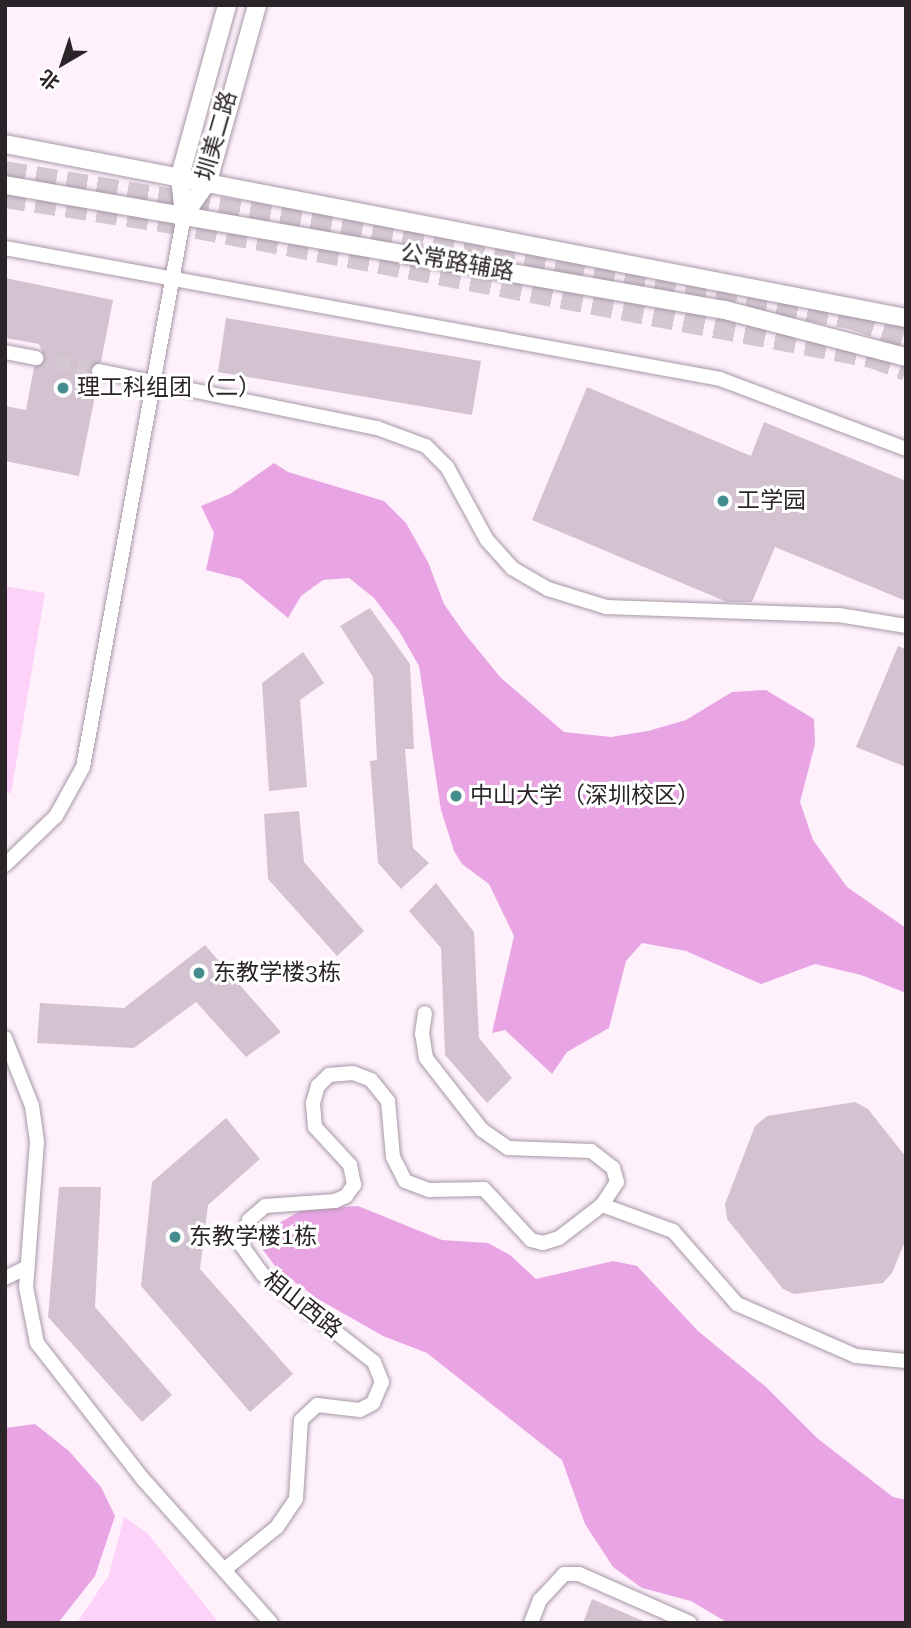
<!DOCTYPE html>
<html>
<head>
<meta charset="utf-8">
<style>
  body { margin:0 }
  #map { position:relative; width:911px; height:1628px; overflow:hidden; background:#fef1fc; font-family:"Roboto Serif","Noto Sans SC",serif }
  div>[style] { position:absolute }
  .green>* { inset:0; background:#fcd2f8 }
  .forest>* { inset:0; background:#e9a4e4 }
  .building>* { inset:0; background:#d3c3d1 }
  .minor-tunnel>* { height:14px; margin-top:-7px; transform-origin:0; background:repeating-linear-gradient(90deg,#d4c8d2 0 14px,transparent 0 21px) }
  .highway-tunnel>* { height:21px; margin-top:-10.5px; transform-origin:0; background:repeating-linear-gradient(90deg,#d4c8d2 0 21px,transparent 0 31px) }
  .roads { filter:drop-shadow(0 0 2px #a698a5) drop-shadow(0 0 2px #a698a5) }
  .minor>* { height:14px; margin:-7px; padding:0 7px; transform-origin:7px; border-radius:7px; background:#fff }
  .major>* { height:18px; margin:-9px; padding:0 9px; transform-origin:9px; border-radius:9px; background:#fff }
  .dots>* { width:19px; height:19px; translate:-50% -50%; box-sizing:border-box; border:4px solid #fff; border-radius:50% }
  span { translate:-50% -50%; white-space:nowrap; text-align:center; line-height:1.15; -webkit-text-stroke:6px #fff; paint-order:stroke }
  .street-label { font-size:23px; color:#2b252a }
  .poi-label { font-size:23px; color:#2b252a }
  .left { translate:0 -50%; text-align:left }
  .frame { position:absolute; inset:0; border:7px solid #2b252a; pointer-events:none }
  .north { position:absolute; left:28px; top:28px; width:70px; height:70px; -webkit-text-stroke:5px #fff; paint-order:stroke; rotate:219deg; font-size:19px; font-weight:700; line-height:28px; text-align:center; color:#2b252a }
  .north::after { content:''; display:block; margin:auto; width:24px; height:32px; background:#2b252a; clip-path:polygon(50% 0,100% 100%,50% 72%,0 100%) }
</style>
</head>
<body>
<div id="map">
  <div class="green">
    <i style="clip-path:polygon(5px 586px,45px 593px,11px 793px,5px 792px)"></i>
    <i style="clip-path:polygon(124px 1517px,147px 1533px,219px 1623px,77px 1623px,109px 1575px)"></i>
  </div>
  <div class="forest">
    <i style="clip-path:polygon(274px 463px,288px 472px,384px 501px,406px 523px,428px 562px,444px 604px,465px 634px,501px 678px,564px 732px,611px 737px,648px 731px,686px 720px,732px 692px,766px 690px,814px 719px,815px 744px,800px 802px,813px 840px,847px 887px,906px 928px,906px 993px,861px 975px,815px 964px,761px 984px,686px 951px,642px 943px,626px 961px,609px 1028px,567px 1052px,552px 1074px,505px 1030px,492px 1033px,514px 936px,489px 884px,462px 864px,454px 851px,441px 810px,419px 666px,399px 631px,374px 598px,349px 578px,323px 580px,301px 596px,288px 618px,241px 579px,206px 570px,214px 533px,201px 506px,230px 494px)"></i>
    <i style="clip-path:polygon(358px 1206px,442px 1240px,488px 1243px,510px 1255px,536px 1279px,613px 1261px,637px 1266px,698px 1331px,765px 1386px,817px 1438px,893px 1497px,906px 1500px,906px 1623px,728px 1623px,691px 1601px,642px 1588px,613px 1567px,585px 1524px,562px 1460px,427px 1353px,383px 1336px,318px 1299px,278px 1270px,263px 1250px,272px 1227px,302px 1210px)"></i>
    <i style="clip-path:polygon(35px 1424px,69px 1451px,101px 1487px,115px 1516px,95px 1576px,58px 1623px,5px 1623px,5px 1428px)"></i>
  </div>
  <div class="building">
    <i style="clip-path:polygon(5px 278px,113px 300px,101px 362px,90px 370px,98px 381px,79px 476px,5px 461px,5px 406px,26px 410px,34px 367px,45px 359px,39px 344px,5px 338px)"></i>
    <i style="clip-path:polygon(226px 318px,481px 361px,472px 415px,218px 372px)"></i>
    <i style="clip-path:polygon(587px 387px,751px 456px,764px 422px,906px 481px,906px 601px,775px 547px,752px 602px,727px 602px,532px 520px)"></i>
    <i style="clip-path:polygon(370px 608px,410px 664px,414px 749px,405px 749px,413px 848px,429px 863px,401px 889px,378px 863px,370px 761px,377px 760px,373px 677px,340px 626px)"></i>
    <i style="clip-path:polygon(898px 646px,906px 649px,906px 767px,856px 747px)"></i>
    <i style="clip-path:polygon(303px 652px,324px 683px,300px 700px,307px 787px,269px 791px,262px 683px)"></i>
    <i style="clip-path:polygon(299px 811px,304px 862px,364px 931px,337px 956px,268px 879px,264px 814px)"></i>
    <i style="clip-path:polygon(436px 883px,474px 932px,479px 1038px,512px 1078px,487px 1103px,445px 1055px,441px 948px,409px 911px)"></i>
    <i style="clip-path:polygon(205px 945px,281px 1032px,246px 1057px,196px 1002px,134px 1048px,37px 1043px,40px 1003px,124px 1008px)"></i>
    <i style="clip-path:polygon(855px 1102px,868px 1109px,906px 1157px,906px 1239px,892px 1273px,883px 1283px,794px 1294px,783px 1289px,727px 1219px,725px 1204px,755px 1126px,767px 1116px)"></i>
    <i style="clip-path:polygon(226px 1118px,260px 1159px,208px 1205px,200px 1269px,293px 1374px,250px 1412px,141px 1286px,152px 1182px)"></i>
    <i style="clip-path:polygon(59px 1187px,101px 1187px,95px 1307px,172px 1395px,142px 1422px,48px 1317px)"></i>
    <i style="clip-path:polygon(592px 1599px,648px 1623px,583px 1623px)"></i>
  </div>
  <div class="minor-tunnel">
    <i style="left:36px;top:358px;width:64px;rotate:11.7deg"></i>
  </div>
  <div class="highway-tunnel">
    <i style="left:5px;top:171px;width:567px;rotate:9.45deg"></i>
    <i style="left:564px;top:264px;width:295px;rotate:10.7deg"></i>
    <i style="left:854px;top:319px;width:55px;rotate:19.1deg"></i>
    <i style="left:5px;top:197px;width:163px;rotate:8.8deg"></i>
    <i style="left:166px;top:222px;width:718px;rotate:10.84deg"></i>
    <i style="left:871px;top:357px;width:37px;rotate:20deg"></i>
  </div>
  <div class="roads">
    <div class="minor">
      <i style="left:5px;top:248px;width:727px;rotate:10.38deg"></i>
      <i style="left:720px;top:379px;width:199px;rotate:20.6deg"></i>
      <i style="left:5px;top:352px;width:32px;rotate:11deg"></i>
      <i style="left:99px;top:371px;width:284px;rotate:11.6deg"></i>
      <i style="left:377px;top:428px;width:52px;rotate:20.2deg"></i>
      <i style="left:426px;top:446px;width:30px;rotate:45deg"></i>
      <i style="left:447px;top:467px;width:83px;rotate:61.3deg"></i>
      <i style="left:487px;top:540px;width:38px;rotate:48deg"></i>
      <i style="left:512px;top:568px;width:42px;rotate:30.3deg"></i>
      <i style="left:548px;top:589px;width:61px;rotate:17.2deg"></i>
      <i style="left:606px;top:607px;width:233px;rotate:2deg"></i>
      <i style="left:839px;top:615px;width:68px;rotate:9.3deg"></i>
      <i style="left:5px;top:865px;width:71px;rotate:-43.9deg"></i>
      <i style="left:56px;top:816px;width:56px;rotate:-61.1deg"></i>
      <i style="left:83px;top:767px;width:561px;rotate:-79.63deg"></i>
      <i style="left:5px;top:1038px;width:73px;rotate:68.3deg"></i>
      <i style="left:32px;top:1106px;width:36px;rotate:82deg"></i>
      <i style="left:37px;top:1142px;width:145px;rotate:94.3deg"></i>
      <i style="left:26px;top:1287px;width:57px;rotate:78.9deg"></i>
      <i style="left:37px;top:1343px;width:171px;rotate:52.1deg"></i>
      <i style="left:142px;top:1478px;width:194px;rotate:48.3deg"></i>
      <i style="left:602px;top:1205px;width:76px;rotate:20.1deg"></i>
      <i style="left:673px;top:1231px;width:97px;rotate:48.8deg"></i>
      <i style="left:737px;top:1304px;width:130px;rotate:23.6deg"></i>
      <i style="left:856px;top:1356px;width:50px;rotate:5.7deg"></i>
      <i style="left:5px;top:1278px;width:25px;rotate:-26deg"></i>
      <i style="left:224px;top:1570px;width:68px;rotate:-39.1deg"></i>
      <i style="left:277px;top:1527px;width:34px;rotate:-56deg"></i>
      <i style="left:296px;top:1499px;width:79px;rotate:-86.4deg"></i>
      <i style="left:301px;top:1420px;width:22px;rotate:-43deg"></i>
      <i style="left:317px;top:1405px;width:43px;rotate:6.6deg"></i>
      <i style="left:360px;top:1410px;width:15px;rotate:-28deg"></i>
      <i style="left:373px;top:1403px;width:23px;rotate:-67deg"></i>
      <i style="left:382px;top:1382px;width:22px;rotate:-112deg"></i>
      <i style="left:374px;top:1362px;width:141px;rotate:-141.9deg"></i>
      <i style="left:263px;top:1275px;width:37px;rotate:-126deg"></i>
      <i style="left:241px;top:1245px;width:26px;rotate:-72deg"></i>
      <i style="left:249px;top:1220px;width:21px;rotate:-41deg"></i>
      <i style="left:265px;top:1206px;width:70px;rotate:-4.1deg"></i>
      <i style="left:335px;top:1201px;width:12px;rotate:-24deg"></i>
      <i style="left:346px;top:1196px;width:14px;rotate:-54deg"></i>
      <i style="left:354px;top:1185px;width:20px;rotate:-101deg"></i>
      <i style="left:350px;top:1165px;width:52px;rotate:-132.6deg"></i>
      <i style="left:315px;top:1127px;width:24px;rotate:-95deg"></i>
      <i style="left:313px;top:1103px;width:18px;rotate:-74deg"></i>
      <i style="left:318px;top:1086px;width:16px;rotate:-45deg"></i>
      <i style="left:329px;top:1075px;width:24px;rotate:-5deg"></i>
      <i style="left:353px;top:1073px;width:19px;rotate:21deg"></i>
      <i style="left:371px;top:1080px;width:27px;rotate:51deg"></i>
      <i style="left:388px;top:1101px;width:56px;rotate:84.9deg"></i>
      <i style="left:393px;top:1157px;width:27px;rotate:63deg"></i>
      <i style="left:405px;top:1181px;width:26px;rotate:21deg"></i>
      <i style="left:429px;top:1190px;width:55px;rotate:-1deg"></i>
      <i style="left:484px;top:1189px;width:69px;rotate:47.3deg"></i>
      <i style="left:531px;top:1240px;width:12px;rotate:14deg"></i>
      <i style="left:543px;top:1243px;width:17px;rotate:-17deg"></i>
      <i style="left:559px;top:1238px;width:54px;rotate:-37.5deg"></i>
      <i style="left:602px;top:1205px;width:27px;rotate:-57deg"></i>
      <i style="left:617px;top:1182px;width:15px;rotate:-106deg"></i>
      <i style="left:613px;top:1168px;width:28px;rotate:-142deg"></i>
      <i style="left:591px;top:1151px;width:83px;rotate:-177.9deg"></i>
      <i style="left:508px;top:1148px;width:32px;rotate:-145deg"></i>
      <i style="left:482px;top:1130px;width:91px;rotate:-127.9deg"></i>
      <i style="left:426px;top:1058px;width:24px;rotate:-99deg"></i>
      <i style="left:422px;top:1034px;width:21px;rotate:-82deg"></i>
      <i style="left:531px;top:1623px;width:25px;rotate:-69deg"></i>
      <i style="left:540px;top:1600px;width:35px;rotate:-47deg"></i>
      <i style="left:564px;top:1574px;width:15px"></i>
      <i style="left:579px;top:1574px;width:121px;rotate:23.8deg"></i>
    </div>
    <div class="major">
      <i style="left:5px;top:144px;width:918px;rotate:10.93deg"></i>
      <i style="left:5px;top:185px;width:731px;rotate:9.85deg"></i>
      <i style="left:725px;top:310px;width:187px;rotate:14.6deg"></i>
      <i style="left:184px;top:215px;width:42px;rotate:-54.8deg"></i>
      <i style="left:208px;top:181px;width:183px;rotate:-74.4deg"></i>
      <i style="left:184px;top:215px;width:39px;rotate:-96deg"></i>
      <i style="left:180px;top:176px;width:177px;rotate:-74.6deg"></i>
    </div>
  </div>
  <div class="dots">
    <i style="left:63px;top:388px;background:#448c8e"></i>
    <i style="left:723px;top:501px;background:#448c8e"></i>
    <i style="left:456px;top:796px;background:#448c8e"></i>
    <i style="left:199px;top:973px;background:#448c8e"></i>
    <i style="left:175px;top:1237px;background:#448c8e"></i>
  </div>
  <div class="street-label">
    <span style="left:217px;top:136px;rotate:-74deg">圳美二路</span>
    <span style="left:457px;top:263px;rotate:10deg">公常路辅路</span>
    <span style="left:302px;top:1305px;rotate:38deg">相山西路</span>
  </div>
  <div class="poi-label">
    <span class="left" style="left:77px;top:388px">理工科组团（二）</span>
    <span class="left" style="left:737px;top:501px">工学园</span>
    <span class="left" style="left:470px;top:796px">中山大学（深圳校区）</span>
    <span class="left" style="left:213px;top:973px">东教学楼3栋</span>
    <span class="left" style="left:189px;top:1237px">东教学楼1栋</span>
  </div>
  <div class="frame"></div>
  <div class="north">北</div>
</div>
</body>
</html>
